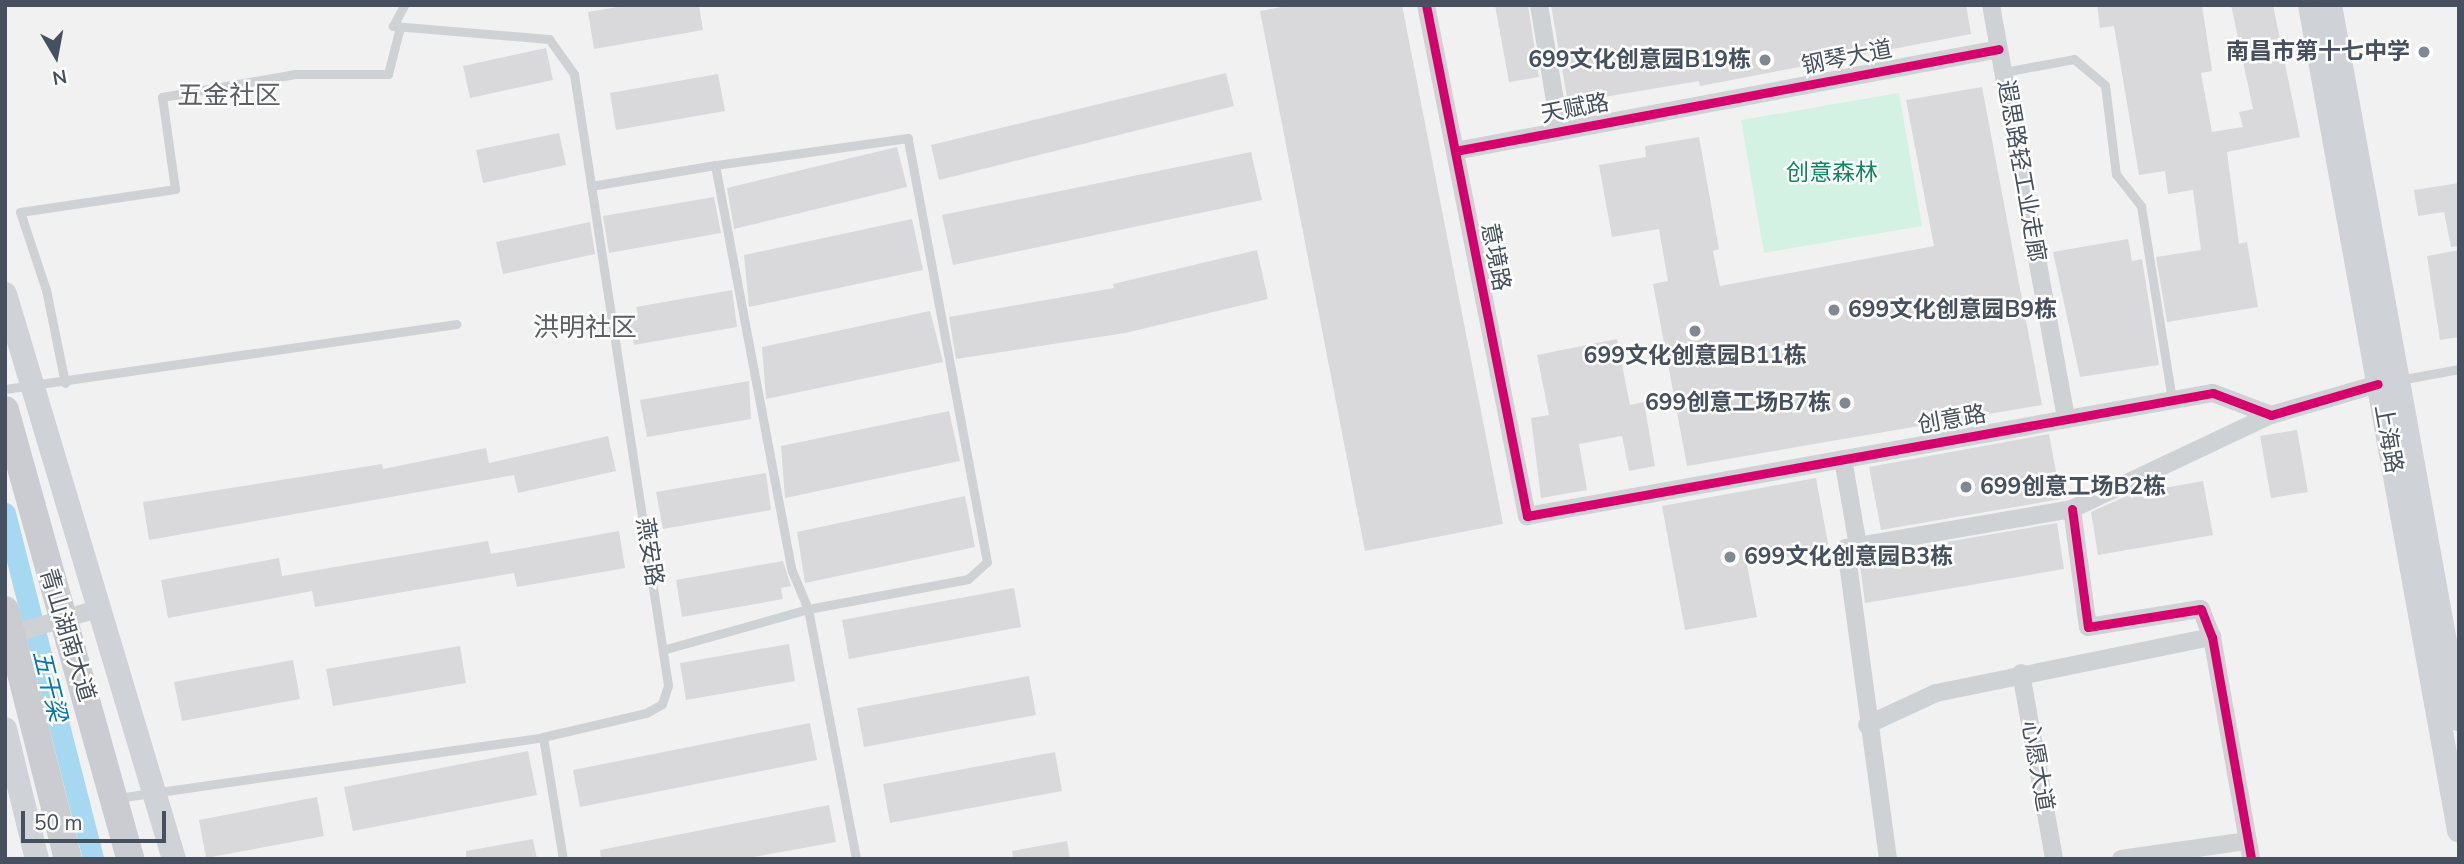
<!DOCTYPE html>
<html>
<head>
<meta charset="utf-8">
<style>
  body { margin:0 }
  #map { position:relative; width:2464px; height:864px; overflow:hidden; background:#f2f1f1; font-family:"Nunito Sans","Noto Sans SC",sans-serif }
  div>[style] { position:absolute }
  .green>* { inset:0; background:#d4f2e3 }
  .canal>* { height:21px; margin:-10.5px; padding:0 10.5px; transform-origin:10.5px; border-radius:10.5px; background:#a6d8f2 }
  .building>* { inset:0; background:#d9d9db }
  .lane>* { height:9px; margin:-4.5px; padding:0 4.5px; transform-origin:4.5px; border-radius:4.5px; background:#cfd2d5 }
  .street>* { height:18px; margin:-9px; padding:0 9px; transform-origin:9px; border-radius:9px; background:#cfd2d5 }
  .secondary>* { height:24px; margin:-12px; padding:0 12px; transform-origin:12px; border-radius:12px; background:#cfd2d6 }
  .primary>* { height:28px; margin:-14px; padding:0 14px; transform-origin:14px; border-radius:14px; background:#caccd2 }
  .cycleway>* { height:9px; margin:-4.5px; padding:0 4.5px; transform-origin:4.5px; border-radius:4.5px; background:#d6006c }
  .dots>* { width:19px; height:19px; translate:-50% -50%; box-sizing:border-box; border:4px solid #fff; border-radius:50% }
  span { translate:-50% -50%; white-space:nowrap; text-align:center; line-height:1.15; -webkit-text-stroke:5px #fff; paint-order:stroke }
  .poi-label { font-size:23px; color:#46505f; font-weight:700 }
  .right { translate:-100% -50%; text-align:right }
  .left { translate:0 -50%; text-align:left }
  .street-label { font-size:23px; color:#46505f }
  .park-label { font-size:23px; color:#10875b }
  .water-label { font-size:24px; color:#0279b6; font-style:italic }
  .quarter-label { font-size:26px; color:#5c5f66 }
  .frame { position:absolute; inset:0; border:7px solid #46505f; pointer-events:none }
  .north { position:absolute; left:21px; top:21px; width:70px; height:70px; -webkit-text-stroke:5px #fff; paint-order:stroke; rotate:170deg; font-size:19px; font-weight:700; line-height:28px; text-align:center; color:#46505f }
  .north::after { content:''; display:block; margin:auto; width:24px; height:32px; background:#46505f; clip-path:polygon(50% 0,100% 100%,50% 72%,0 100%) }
  .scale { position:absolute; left:21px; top:811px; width:145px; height:32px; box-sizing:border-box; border:4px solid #46505f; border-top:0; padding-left:9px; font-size:21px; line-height:24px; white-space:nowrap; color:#46505f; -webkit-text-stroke:5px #fff; paint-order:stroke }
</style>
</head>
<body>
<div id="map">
  <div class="green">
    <i style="clip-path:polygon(1899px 93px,1922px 226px,1764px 253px,1741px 120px)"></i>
  </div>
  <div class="canal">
    <i style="left:5px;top:513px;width:357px;rotate:75.7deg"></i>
  </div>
  <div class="building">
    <i style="clip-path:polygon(629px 5px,699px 5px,703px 30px,594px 49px,588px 12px)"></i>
    <i style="clip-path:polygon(1292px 5px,1402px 5px,1503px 524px,1365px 551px,1260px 11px)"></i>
    <i style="clip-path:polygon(1495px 5px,1528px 5px,1539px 77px,1509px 82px)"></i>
    <i style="clip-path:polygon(1551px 5px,1966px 5px,1971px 34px,1700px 86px,1699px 81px,1568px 103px)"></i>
    <i style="clip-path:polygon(2097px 5px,2202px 5px,2212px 71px,2201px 73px,2212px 132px,2243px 127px,2239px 112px,2253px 109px,2231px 5px,2273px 5px,2300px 137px,2227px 152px,2239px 244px,2247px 242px,2258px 307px,2167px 322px,2156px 257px,2201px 250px,2193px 190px,2168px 194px,2165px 171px,2139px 175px,2114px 26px,2100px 28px)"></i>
    <i style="clip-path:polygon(546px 48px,553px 80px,470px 98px,463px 66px)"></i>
    <i style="clip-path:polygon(1226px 73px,1234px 106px,939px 180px,931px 145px)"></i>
    <i style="clip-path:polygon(718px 74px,725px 111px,616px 130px,610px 93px)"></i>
    <i style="clip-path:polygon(1982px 87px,2042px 405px,1687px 466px,1653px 284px,1668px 281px,1659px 229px,1612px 237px,1599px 165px,1646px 157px,1645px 146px,1699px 137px,1719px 249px,1713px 251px,1720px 286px,1934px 246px,1906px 100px)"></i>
    <i style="clip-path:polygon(559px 133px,566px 165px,483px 183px,476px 150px)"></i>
    <i style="clip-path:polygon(897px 147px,907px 187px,734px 229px,727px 188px)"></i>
    <i style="clip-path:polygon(1251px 152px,1262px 200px,953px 265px,942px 215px)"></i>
    <i style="clip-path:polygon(2459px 183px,2459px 246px,2451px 247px,2444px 212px,2418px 216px,2414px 190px)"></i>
    <i style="clip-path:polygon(714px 197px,721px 233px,609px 253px,603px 216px)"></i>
    <i style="clip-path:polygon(912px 219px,923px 270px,749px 307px,744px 255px)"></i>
    <i style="clip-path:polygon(590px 222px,595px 254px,503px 274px,496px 242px)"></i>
    <i style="clip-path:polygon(2128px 239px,2132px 261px,2142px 259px,2159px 365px,2080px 377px,2053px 252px)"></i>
    <i style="clip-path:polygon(1257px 250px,1268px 299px,1125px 333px,956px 359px,949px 317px,1114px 288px,1113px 284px)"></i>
    <i style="clip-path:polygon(2459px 250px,2459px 337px,2440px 340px,2427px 256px)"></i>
    <i style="clip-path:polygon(732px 290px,737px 327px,634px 345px,629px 317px,638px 315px,636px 307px)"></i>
    <i style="clip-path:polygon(930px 311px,943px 362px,766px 399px,762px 347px)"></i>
    <i style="clip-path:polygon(1617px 339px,1630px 405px,1644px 402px,1655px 466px,1629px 471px,1622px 436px,1579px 444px,1587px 490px,1541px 498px,1531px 418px,1549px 415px,1537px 355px)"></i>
    <i style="clip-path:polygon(749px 381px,751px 419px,647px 437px,640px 400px)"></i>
    <i style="clip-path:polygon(949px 411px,960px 461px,785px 498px,781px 446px)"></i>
    <i style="clip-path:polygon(2297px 430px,2308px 492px,2271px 498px,2260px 436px)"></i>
    <i style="clip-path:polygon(2049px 434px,2061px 499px,1881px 530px,1869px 467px)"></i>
    <i style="clip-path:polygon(608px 436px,616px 471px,518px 493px,514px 475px,149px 540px,143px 502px,382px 464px,383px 469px,486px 448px,489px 463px)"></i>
    <i style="clip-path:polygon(766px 473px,771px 510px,663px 529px,656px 492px)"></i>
    <i style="clip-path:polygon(1816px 478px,1829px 549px,1747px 565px,1757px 617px,1685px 630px,1662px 506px)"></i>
    <i style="clip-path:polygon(2203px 481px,2213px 535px,2098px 555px,2091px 512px,2131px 494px)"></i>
    <i style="clip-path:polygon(965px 496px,975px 547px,805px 583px,797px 532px)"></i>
    <i style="clip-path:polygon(2057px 523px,2064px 569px,1865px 603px,1859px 557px)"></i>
    <i style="clip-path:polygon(619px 531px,625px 568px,517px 587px,514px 573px,315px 607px,312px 591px,168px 618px,161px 580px,279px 558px,282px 576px,488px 541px,491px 554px)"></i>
    <i style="clip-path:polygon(783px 561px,791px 586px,781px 588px,783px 599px,682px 617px,676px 580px)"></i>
    <i style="clip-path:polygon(1014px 588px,1021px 627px,849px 659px,842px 620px)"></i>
    <i style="clip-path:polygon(789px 644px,795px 681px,686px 700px,680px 663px)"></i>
    <i style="clip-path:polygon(460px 646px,466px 683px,333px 706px,326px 669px)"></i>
    <i style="clip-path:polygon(293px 660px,300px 699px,182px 721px,174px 682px)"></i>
    <i style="clip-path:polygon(1029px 676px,1036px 715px,864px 747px,857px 708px)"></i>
    <i style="clip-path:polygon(810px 723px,817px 760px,580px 807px,573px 770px)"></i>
    <i style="clip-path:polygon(528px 751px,537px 795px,353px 831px,344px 787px)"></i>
    <i style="clip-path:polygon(1055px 752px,1062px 791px,890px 823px,883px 784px)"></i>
    <i style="clip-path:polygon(317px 797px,324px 836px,206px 858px,199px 820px)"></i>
    <i style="clip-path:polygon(829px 805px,836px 842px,743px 859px,601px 859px,600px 850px)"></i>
    <i style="clip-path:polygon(533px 839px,537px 859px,466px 859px,466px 851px)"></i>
    <i style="clip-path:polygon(1067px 841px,1070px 859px,1013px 859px,1012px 851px)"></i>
  </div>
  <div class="lane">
    <i style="left:2004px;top:72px;width:71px;rotate:-10.5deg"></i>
    <i style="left:2074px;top:59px;width:40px;rotate:40deg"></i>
    <i style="left:2105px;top:85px;width:90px;rotate:83deg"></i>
    <i style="left:2116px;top:174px;width:41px;rotate:52deg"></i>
    <i style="left:2141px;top:206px;width:196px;rotate:80.9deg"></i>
    <i style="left:591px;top:186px;width:126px;rotate:-9.6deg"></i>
    <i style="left:715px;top:165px;width:413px;rotate:79.3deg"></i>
    <i style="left:792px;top:571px;width:41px;rotate:67.2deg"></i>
    <i style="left:808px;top:609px;width:255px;rotate:79.1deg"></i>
    <i style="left:2399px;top:380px;width:61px;rotate:-10.4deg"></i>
    <i style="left:65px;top:383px;width:95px;rotate:-101.5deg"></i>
    <i style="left:46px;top:290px;width:82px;rotate:-108.4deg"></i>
    <i style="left:20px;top:212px;width:157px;rotate:-8.4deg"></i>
    <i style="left:175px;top:189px;width:93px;rotate:-98deg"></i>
    <i style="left:162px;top:97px;width:135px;rotate:-9.8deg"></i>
    <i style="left:295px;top:74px;width:93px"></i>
    <i style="left:388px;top:74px;width:49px;rotate:-75.7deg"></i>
    <i style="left:5px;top:389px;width:456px;rotate:-8.2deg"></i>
    <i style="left:666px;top:649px;width:148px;rotate:-15.7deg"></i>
    <i style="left:808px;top:609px;width:163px;rotate:-10.6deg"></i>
    <i style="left:968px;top:579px;width:25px;rotate:-42deg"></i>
    <i style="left:987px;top:562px;width:431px;rotate:-100.6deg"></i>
    <i style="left:908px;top:138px;width:195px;rotate:172deg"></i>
    <i style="left:543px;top:737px;width:124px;rotate:80.7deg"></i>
    <i style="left:117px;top:798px;width:430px;rotate:-8.1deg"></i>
    <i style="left:543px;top:737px;width:106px;rotate:-13.1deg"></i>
    <i style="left:646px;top:713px;width:18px;rotate:-29deg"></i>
    <i style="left:662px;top:704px;width:20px;rotate:-72deg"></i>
    <i style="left:668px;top:685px;width:618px;rotate:-98.75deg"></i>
    <i style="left:574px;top:74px;width:43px;rotate:-125.5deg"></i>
    <i style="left:549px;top:39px;width:157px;rotate:-175.2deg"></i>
    <i style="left:393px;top:26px;width:24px;rotate:-62deg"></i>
  </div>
  <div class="street">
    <i style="left:1426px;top:5px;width:521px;rotate:78.82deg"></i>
    <i style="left:1527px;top:516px;width:697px;rotate:-10.17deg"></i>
    <i style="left:2213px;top:393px;width:62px;rotate:20.8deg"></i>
    <i style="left:2271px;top:415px;width:111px;rotate:-16.2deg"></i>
    <i style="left:1539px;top:5px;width:128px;rotate:80.5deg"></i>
    <i style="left:1991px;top:5px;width:421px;rotate:79.7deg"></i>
    <i style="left:1455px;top:151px;width:553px;rotate:-10.62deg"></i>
    <i style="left:1843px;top:459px;width:88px;rotate:80.2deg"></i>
    <i style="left:2072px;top:509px;width:119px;rotate:82.3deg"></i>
    <i style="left:2088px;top:627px;width:114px;rotate:-9.1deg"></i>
    <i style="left:2201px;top:609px;width:30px;rotate:69deg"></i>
    <i style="left:2212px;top:637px;width:225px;rotate:80deg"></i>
    <i style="left:5px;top:636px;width:97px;rotate:-16.2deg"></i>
    <i style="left:2021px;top:673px;width:189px;rotate:79.9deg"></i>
    <i style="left:1867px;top:725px;width:76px;rotate:-24.9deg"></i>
    <i style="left:1936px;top:693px;width:282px;rotate:-11.5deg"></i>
    <i style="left:1888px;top:859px;width:314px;rotate:-97.7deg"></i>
    <i style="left:1846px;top:548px;width:229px;rotate:-9.8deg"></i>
    <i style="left:2072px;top:509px;width:220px;rotate:-25.3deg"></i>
    <i style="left:2121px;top:859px;width:128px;rotate:-8.1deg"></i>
  </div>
  <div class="secondary">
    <i style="left:2310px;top:5px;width:839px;rotate:79.77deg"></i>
    <i style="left:2330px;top:5px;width:726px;rotate:79.76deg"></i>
    <i style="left:5px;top:294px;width:590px;rotate:73.35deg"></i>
    <i style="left:5px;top:729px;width:134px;rotate:76.2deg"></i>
  </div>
  <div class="primary">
    <i style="left:5px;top:410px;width:466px;rotate:74.4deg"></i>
    <i style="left:5px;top:610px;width:257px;rotate:75.8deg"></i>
  </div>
  <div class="cycleway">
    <i style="left:1426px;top:5px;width:521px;rotate:78.82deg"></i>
    <i style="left:1527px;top:516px;width:697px;rotate:-10.17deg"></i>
    <i style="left:2213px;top:393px;width:62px;rotate:20.8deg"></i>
    <i style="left:2271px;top:415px;width:111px;rotate:-16.2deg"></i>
    <i style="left:1455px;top:151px;width:553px;rotate:-10.62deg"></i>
    <i style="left:2072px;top:509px;width:119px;rotate:82.3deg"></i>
    <i style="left:2088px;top:627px;width:114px;rotate:-9.1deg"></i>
    <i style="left:2201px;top:609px;width:30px;rotate:69deg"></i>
    <i style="left:2212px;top:637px;width:225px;rotate:80deg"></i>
  </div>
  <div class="dots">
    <i style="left:2424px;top:52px;background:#828892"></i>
    <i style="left:1765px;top:60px;background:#828892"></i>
    <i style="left:1834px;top:310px;background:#828892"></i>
    <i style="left:1695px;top:331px;background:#828892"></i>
    <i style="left:1845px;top:403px;background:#828892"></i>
    <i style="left:1966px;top:487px;background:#828892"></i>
    <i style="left:1730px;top:557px;background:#828892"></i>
  </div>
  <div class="poi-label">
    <span class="right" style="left:2410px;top:52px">南昌市第十七中学</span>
    <span class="right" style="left:1751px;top:60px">699文化创意园B19栋</span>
    <span class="left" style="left:1848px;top:310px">699文化创意园B9栋</span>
    <span style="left:1695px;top:356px">699文化创意园B11栋</span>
    <span class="right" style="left:1831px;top:403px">699创意工场B7栋</span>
    <span class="left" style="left:1980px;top:487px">699创意工场B2栋</span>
    <span class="left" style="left:1744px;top:557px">699文化创意园B3栋</span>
  </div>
  <div class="street-label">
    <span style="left:1847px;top:58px;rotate:-11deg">钢琴大道</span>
    <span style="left:1575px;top:109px;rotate:-11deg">天赋路</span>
    <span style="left:2021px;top:171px;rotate:80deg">遐思路轻工业走廊</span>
    <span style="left:1495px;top:257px;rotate:79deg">意境路</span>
    <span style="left:1952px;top:420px;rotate:-10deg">创意路</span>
    <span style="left:2388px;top:439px;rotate:80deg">上海路</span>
    <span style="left:649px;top:552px;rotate:81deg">燕安路</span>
    <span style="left:67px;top:635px;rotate:73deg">青山湖南大道</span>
    <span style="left:2037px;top:766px;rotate:80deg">心愿大道</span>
  </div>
  <div class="park-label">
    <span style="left:1832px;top:173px">创意森林</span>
  </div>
  <div class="water-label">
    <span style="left:49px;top:686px;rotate:76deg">五干梁</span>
  </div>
  <div class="quarter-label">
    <span style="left:229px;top:96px">五金社区</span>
    <span style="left:585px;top:328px">洪明社区</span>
  </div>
  <div class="frame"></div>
  <div class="north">N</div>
  <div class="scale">50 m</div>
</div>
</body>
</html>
